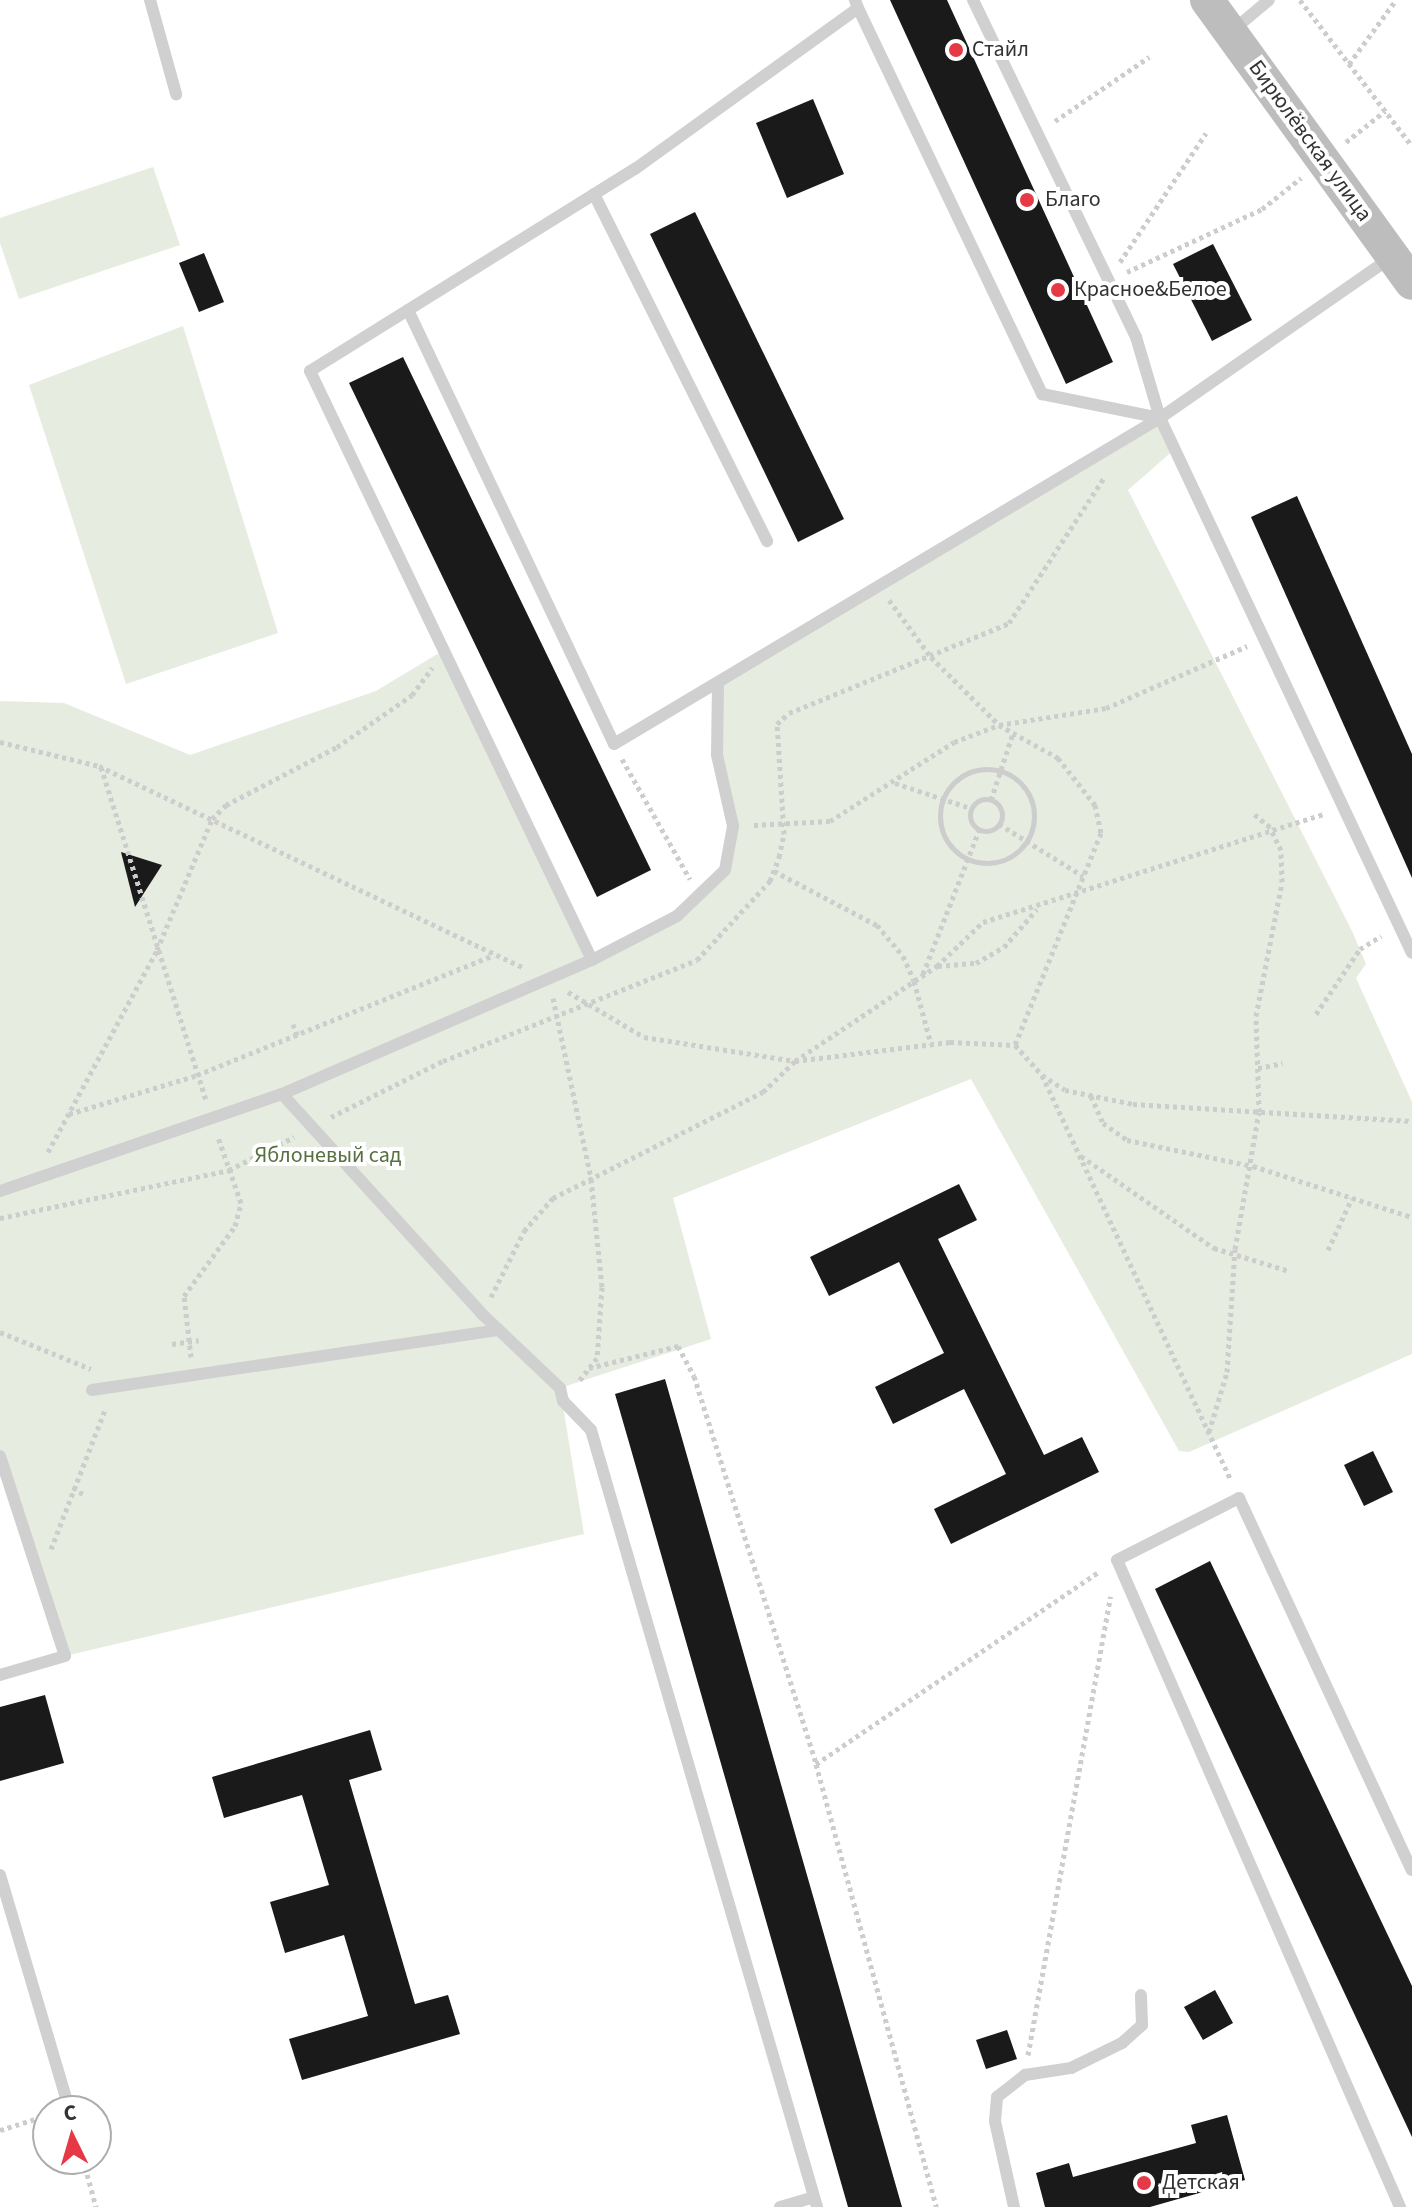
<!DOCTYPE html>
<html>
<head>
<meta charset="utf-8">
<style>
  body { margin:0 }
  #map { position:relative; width:1412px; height:2207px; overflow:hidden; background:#fff; font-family:"Source Sans 3",sans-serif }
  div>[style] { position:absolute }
  .green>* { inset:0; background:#e6ecdf }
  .building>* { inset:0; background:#1a1a1a }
  .path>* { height:5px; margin-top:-2.5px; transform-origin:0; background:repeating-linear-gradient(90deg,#cdcdcd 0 4px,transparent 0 8px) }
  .path>.ring { margin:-2.5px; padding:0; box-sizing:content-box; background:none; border:5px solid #cdcdcd; border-radius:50% }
  .lane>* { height:12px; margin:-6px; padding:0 6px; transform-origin:6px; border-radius:6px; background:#d0d0d0 }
  .secondary>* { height:34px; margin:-17px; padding:0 17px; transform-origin:17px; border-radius:17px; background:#bdbdbd }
  .dots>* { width:22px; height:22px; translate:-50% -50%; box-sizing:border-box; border:4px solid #fff; border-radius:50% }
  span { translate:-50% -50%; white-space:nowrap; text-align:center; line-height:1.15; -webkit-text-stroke:8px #fff; paint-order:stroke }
  .poi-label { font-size:22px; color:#333 }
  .left { translate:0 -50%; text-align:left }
  .street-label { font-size:22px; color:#333 }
  .park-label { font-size:22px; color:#56703f }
  .north { position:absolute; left:32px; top:2095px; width:80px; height:80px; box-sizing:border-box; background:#fff; border:2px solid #adadad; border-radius:50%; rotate:355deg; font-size:22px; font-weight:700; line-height:32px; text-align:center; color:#333 }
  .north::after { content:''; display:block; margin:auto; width:28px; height:36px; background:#e63946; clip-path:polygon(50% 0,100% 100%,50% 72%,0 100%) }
</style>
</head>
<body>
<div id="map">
  <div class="green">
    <i style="clip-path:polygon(153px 167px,180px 245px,19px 299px,0 243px,0 218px)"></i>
    <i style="clip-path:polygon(183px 326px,278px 633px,126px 684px,29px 385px)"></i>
    <i style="clip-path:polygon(1160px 418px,1175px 449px,1128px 490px,1352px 931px,1366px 964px,1356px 978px,1412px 1102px,1412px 1354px,1189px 1452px,1179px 1451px,971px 1079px,673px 1198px,711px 1339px,560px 1388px,584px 1534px,65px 1656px,0 1460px,0 701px,64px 703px,190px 755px,376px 691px,444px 650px,592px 959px,677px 916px,725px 870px,733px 826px,717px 755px,718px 683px)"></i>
  </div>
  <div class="building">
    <i style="clip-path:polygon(890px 0,947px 0,1113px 362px,1066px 384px)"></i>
    <i style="clip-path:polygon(813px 99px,844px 174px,787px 198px,756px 123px)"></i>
    <i style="clip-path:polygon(695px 212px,844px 519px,798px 542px,650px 234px)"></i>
    <i style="clip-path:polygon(1213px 244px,1252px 320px,1212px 341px,1173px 264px)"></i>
    <i style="clip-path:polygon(204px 253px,224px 302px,199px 312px,179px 263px)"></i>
    <i style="clip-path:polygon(403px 357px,651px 870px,597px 897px,349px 383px)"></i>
    <i style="clip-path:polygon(1297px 496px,1412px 754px,1412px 878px,1251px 517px)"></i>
    <i style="clip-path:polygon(121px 852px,162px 865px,135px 907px)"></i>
    <i style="clip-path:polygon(959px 1184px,977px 1220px,938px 1239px,1044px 1455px,1082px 1437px,1099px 1472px,951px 1544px,934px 1509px,1006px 1474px,964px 1389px,893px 1424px,875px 1387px,944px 1353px,899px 1262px,829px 1296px,810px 1257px)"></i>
    <i style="clip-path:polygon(665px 1379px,902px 2207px,848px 2207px,630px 1446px,615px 1394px)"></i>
    <i style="clip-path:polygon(1373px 1451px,1393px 1492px,1364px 1506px,1344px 1465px)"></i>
    <i style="clip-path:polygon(1210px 1561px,1412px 1986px,1412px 2137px,1155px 1589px)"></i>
    <i style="clip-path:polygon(45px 1695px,64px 1763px,0 1781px,0 1707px)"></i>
    <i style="clip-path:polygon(370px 1730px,382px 1770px,349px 1780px,415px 2004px,448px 1995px,460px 2034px,302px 2080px,289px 2039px,368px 2016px,344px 1935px,285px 1953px,270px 1902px,329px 1885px,302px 1795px,224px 1818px,212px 1777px)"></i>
    <i style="clip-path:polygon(1215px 1990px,1233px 2023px,1203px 2040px,1184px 2007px)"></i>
    <i style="clip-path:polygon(1007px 2030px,1017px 2059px,986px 2069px,976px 2040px)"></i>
    <i style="clip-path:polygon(1227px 2115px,1245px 2180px,1150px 2207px,1045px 2207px,1036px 2173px,1069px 2163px,1073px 2177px,1196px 2143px,1191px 2125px)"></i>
  </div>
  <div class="path">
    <i style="left:1300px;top:0;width:184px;rotate:52.5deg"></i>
    <i style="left:1349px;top:64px;width:79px;rotate:-53.7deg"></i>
    <i style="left:1055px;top:121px;width:114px;rotate:-34.2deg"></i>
    <i style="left:1346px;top:142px;width:50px;rotate:-38.5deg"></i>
    <i style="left:1120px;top:262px;width:155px;rotate:-56.3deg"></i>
    <i style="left:1127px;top:272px;width:149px;rotate:-25deg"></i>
    <i style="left:1262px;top:209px;width:50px;rotate:-38.5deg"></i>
    <i style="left:889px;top:600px;width:71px;rotate:53.6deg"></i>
    <i style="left:931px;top:657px;width:96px;rotate:45deg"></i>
    <i style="left:999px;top:725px;width:68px;rotate:29.2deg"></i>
    <i style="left:1058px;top:758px;width:60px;rotate:51.8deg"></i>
    <i style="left:1095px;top:805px;width:29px;rotate:78deg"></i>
    <i style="left:1101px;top:833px;width:229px;rotate:112.1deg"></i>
    <i style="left:0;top:742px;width:102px;rotate:13.6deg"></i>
    <i style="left:99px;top:766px;width:471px;rotate:25.4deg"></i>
    <i style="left:622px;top:759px;width:138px;rotate:60.5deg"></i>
    <i style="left:101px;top:767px;width:350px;rotate:72.5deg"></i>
    <i class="ring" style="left:940px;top:769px;width:89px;height:89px"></i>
    <i style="left:895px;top:783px;width:79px;rotate:18.4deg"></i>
    <i class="ring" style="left:970px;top:799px;width:27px;height:27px"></i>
    <i style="left:991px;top:800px;width:71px;rotate:-71.8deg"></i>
    <i style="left:999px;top:824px;width:99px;rotate:31.8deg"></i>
    <i style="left:754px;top:825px;width:76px;rotate:-3deg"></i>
    <i style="left:830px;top:821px;width:147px;rotate:-32.5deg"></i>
    <i style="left:954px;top:742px;width:48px;rotate:-20.7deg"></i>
    <i style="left:999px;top:725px;width:108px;rotate:-9deg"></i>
    <i style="left:1106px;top:708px;width:154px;rotate:-23.7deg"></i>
    <i style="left:774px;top:871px;width:116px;rotate:27.7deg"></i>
    <i style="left:877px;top:925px;width:40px;rotate:50deg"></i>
    <i style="left:903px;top:956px;width:27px;rotate:66deg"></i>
    <i style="left:914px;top:981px;width:65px;rotate:74.9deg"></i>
    <i style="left:938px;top:966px;width:38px;rotate:-5deg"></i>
    <i style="left:976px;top:963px;width:32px;rotate:-30deg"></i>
    <i style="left:1004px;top:947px;width:50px;rotate:-49deg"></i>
    <i style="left:923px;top:974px;width:155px;rotate:-68.7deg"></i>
    <i style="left:568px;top:992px;width:88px;rotate:30.6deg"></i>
    <i style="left:644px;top:1037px;width:153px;rotate:9deg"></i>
    <i style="left:795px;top:1061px;width:156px;rotate:-7deg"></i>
    <i style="left:950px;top:1042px;width:65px;rotate:2.6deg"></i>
    <i style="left:1015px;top:1045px;width:40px;rotate:48deg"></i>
    <i style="left:1042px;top:1075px;width:27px;rotate:33deg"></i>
    <i style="left:1065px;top:1090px;width:69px;rotate:11.6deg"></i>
    <i style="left:1133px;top:1104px;width:280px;rotate:3.5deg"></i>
    <i style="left:553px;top:998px;width:185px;rotate:78.1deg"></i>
    <i style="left:591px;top:1179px;width:109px;rotate:84.2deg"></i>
    <i style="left:602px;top:1287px;width:71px;rotate:94deg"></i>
    <i style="left:597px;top:1358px;width:29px;rotate:128deg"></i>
    <i style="left:1316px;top:1014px;width:78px;rotate:-55.9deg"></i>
    <i style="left:1360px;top:949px;width:25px;rotate:-32deg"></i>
    <i style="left:293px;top:1024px;width:12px;rotate:70deg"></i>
    <i style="left:1258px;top:1068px;width:25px;rotate:-11deg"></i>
    <i style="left:1042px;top:1075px;width:446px;rotate:65deg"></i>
    <i style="left:1091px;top:1096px;width:30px;rotate:66deg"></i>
    <i style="left:1103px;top:1123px;width:29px;rotate:35deg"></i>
    <i style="left:1127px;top:1140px;width:129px;rotate:11.7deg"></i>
    <i style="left:1253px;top:1166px;width:167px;rotate:17.8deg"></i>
    <i style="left:69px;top:1114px;width:134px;rotate:-16.9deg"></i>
    <i style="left:197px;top:1075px;width:320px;rotate:-22deg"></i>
    <i style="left:331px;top:1117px;width:125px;rotate:-26.6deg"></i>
    <i style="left:443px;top:1061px;width:273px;rotate:-21.7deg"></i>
    <i style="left:697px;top:960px;width:108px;rotate:-47.3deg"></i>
    <i style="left:770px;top:881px;width:26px;rotate:-69deg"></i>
    <i style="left:779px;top:857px;width:24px;rotate:-78deg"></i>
    <i style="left:784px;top:834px;width:110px;rotate:-93.6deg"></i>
    <i style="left:777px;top:724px;width:16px;rotate:-43deg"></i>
    <i style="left:789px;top:713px;width:238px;rotate:-22.2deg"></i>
    <i style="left:1009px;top:623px;width:173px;rotate:-56.8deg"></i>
    <i style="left:48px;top:1152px;width:230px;rotate:-61.6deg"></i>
    <i style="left:157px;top:950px;width:142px;rotate:-67.2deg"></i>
    <i style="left:212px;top:819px;width:20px;rotate:-45deg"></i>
    <i style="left:226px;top:805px;width:125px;rotate:-27.6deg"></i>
    <i style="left:337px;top:747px;width:91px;rotate:-34.7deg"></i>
    <i style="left:412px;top:695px;width:34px;rotate:-53deg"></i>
    <i style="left:1081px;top:1156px;width:162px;rotate:34.7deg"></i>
    <i style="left:1214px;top:1248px;width:78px;rotate:17deg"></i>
    <i style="left:0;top:1218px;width:234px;rotate:-11.8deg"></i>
    <i style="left:229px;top:1170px;width:73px;rotate:-26.9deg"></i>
    <i style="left:1328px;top:1250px;width:57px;rotate:-65.2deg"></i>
    <i style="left:491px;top:1297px;width:74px;rotate:-63.4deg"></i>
    <i style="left:524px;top:1231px;width:44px;rotate:-48.7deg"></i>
    <i style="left:553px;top:1198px;width:235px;rotate:-26.8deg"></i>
    <i style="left:763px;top:1092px;width:45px;rotate:-44.1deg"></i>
    <i style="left:795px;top:1061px;width:171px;rotate:-33.8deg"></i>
    <i style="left:937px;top:966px;width:64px;rotate:-43.7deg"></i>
    <i style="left:983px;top:922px;width:357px;rotate:-17.6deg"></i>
    <i style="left:0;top:1332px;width:98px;rotate:22.1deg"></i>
    <i style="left:172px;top:1344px;width:27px;rotate:-8deg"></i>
    <i style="left:191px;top:1357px;width:61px;rotate:-96.5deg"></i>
    <i style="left:184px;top:1296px;width:87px;rotate:-53.9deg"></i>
    <i style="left:235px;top:1226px;width:24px;rotate:-75deg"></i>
    <i style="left:241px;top:1203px;width:70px;rotate:-109.2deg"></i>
    <i style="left:589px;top:1368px;width:92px;rotate:-13.9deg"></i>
    <i style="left:678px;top:1346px;width:34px;rotate:62deg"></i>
    <i style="left:694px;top:1376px;width:407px;rotate:72.5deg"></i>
    <i style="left:816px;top:1764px;width:459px;rotate:74.8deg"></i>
    <i style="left:1209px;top:1432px;width:63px;rotate:-73.3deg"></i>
    <i style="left:1227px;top:1372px;width:123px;rotate:-86.3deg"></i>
    <i style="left:1235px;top:1249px;width:139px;rotate:-80.1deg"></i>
    <i style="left:1259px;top:1112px;width:96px;rotate:-91.8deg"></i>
    <i style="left:1256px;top:1016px;width:136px;rotate:-79deg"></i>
    <i style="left:1282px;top:882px;width:32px;rotate:-92deg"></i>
    <i style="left:1281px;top:850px;width:25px;rotate:-116deg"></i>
    <i style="left:1270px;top:827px;width:22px;rotate:-141deg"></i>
    <i style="left:73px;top:1487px;width:14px;rotate:36deg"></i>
    <i style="left:51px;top:1549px;width:149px;rotate:-68.8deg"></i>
    <i style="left:816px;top:1764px;width:342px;rotate:-34.2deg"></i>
    <i style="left:1028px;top:2055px;width:466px;rotate:-79.8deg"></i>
    <i style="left:0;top:2130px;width:50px;rotate:-17.4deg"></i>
    <i style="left:83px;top:2159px;width:50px;rotate:74.8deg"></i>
  </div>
  <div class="lane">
    <i style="left:150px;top:0;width:98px;rotate:74.5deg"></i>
    <i style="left:973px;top:0;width:374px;rotate:64.2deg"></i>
    <i style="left:1136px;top:337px;width:84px;rotate:73.5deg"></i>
    <i style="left:1160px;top:418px;width:591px;rotate:64.78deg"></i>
    <i style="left:858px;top:8px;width:428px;rotate:64.5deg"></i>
    <i style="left:1042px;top:394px;width:120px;rotate:11.5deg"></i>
    <i style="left:1232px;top:31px;width:48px;rotate:-40deg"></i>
    <i style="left:594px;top:194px;width:388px;rotate:63.5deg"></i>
    <i style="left:408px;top:310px;width:480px;rotate:64.6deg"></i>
    <i style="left:614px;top:744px;width:636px;rotate:-30.84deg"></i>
    <i style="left:1160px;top:418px;width:280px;rotate:-34.8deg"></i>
    <i style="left:592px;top:960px;width:96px;rotate:-27.4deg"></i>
    <i style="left:677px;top:916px;width:66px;rotate:-43.8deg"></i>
    <i style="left:725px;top:870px;width:45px;rotate:-79.7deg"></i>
    <i style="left:733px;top:826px;width:73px;rotate:-102.7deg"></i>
    <i style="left:717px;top:755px;width:72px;rotate:-89.2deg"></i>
    <i style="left:282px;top:1094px;width:297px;rotate:47.7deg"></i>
    <i style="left:482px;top:1314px;width:108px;rotate:43.5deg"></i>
    <i style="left:560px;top:1388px;width:13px;rotate:77deg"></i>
    <i style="left:563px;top:1401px;width:40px;rotate:46deg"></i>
    <i style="left:591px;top:1430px;width:809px;rotate:73.78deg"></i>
    <i style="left:0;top:1191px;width:298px;rotate:-19deg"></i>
    <i style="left:282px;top:1094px;width:338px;rotate:-23.4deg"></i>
    <i style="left:592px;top:960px;width:653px;rotate:-115.58deg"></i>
    <i style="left:310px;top:371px;width:383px;rotate:-31.9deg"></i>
    <i style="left:635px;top:169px;width:275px;rotate:-35.8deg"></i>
    <i style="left:858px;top:8px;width:9px;rotate:-111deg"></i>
    <i style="left:92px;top:1390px;width:410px;rotate:-8.4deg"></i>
    <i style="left:0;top:1456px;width:210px;rotate:72deg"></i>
    <i style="left:65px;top:1656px;width:68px;rotate:163.7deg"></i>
    <i style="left:0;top:1875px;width:243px;rotate:73.5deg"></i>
    <i style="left:780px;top:2207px;width:35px;rotate:-16deg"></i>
    <i style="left:1014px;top:2207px;width:88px;rotate:-102.5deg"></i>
    <i style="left:995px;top:2121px;width:24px;rotate:-85deg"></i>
    <i style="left:997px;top:2097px;width:36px;rotate:-38deg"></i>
    <i style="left:1025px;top:2075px;width:47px;rotate:-8.7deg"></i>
    <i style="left:1071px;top:2068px;width:57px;rotate:-26.1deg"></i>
    <i style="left:1122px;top:2043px;width:27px;rotate:-42deg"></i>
    <i style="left:1142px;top:2025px;width:30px;rotate:-92deg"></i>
    <i style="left:1400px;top:2207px;width:706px;rotate:-113.62deg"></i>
    <i style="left:1117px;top:1560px;width:137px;rotate:-26.9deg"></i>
    <i style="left:1239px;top:1498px;width:410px;rotate:65.1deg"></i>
  </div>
  <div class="secondary">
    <i style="left:1207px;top:0;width:349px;rotate:54.1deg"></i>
  </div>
  <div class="dots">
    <i style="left:956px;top:50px;background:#e63946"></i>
    <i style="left:1027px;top:200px;background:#e63946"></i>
    <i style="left:1058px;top:290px;background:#e63946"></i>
    <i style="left:1144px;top:2183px;background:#e63946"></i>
  </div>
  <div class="poi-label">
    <span class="left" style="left:972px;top:50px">Стайл</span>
    <span class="left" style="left:1045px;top:200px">Благо</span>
    <span class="left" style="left:1074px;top:290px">Красное&amp;Белое</span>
    <span class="left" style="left:1162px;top:2183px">Детская</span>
  </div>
  <div class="street-label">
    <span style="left:1310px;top:141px;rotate:54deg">Бирюлёвская улица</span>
  </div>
  <div class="park-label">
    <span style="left:328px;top:1156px">Яблоневый сад</span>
  </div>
  <div class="north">С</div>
</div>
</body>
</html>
